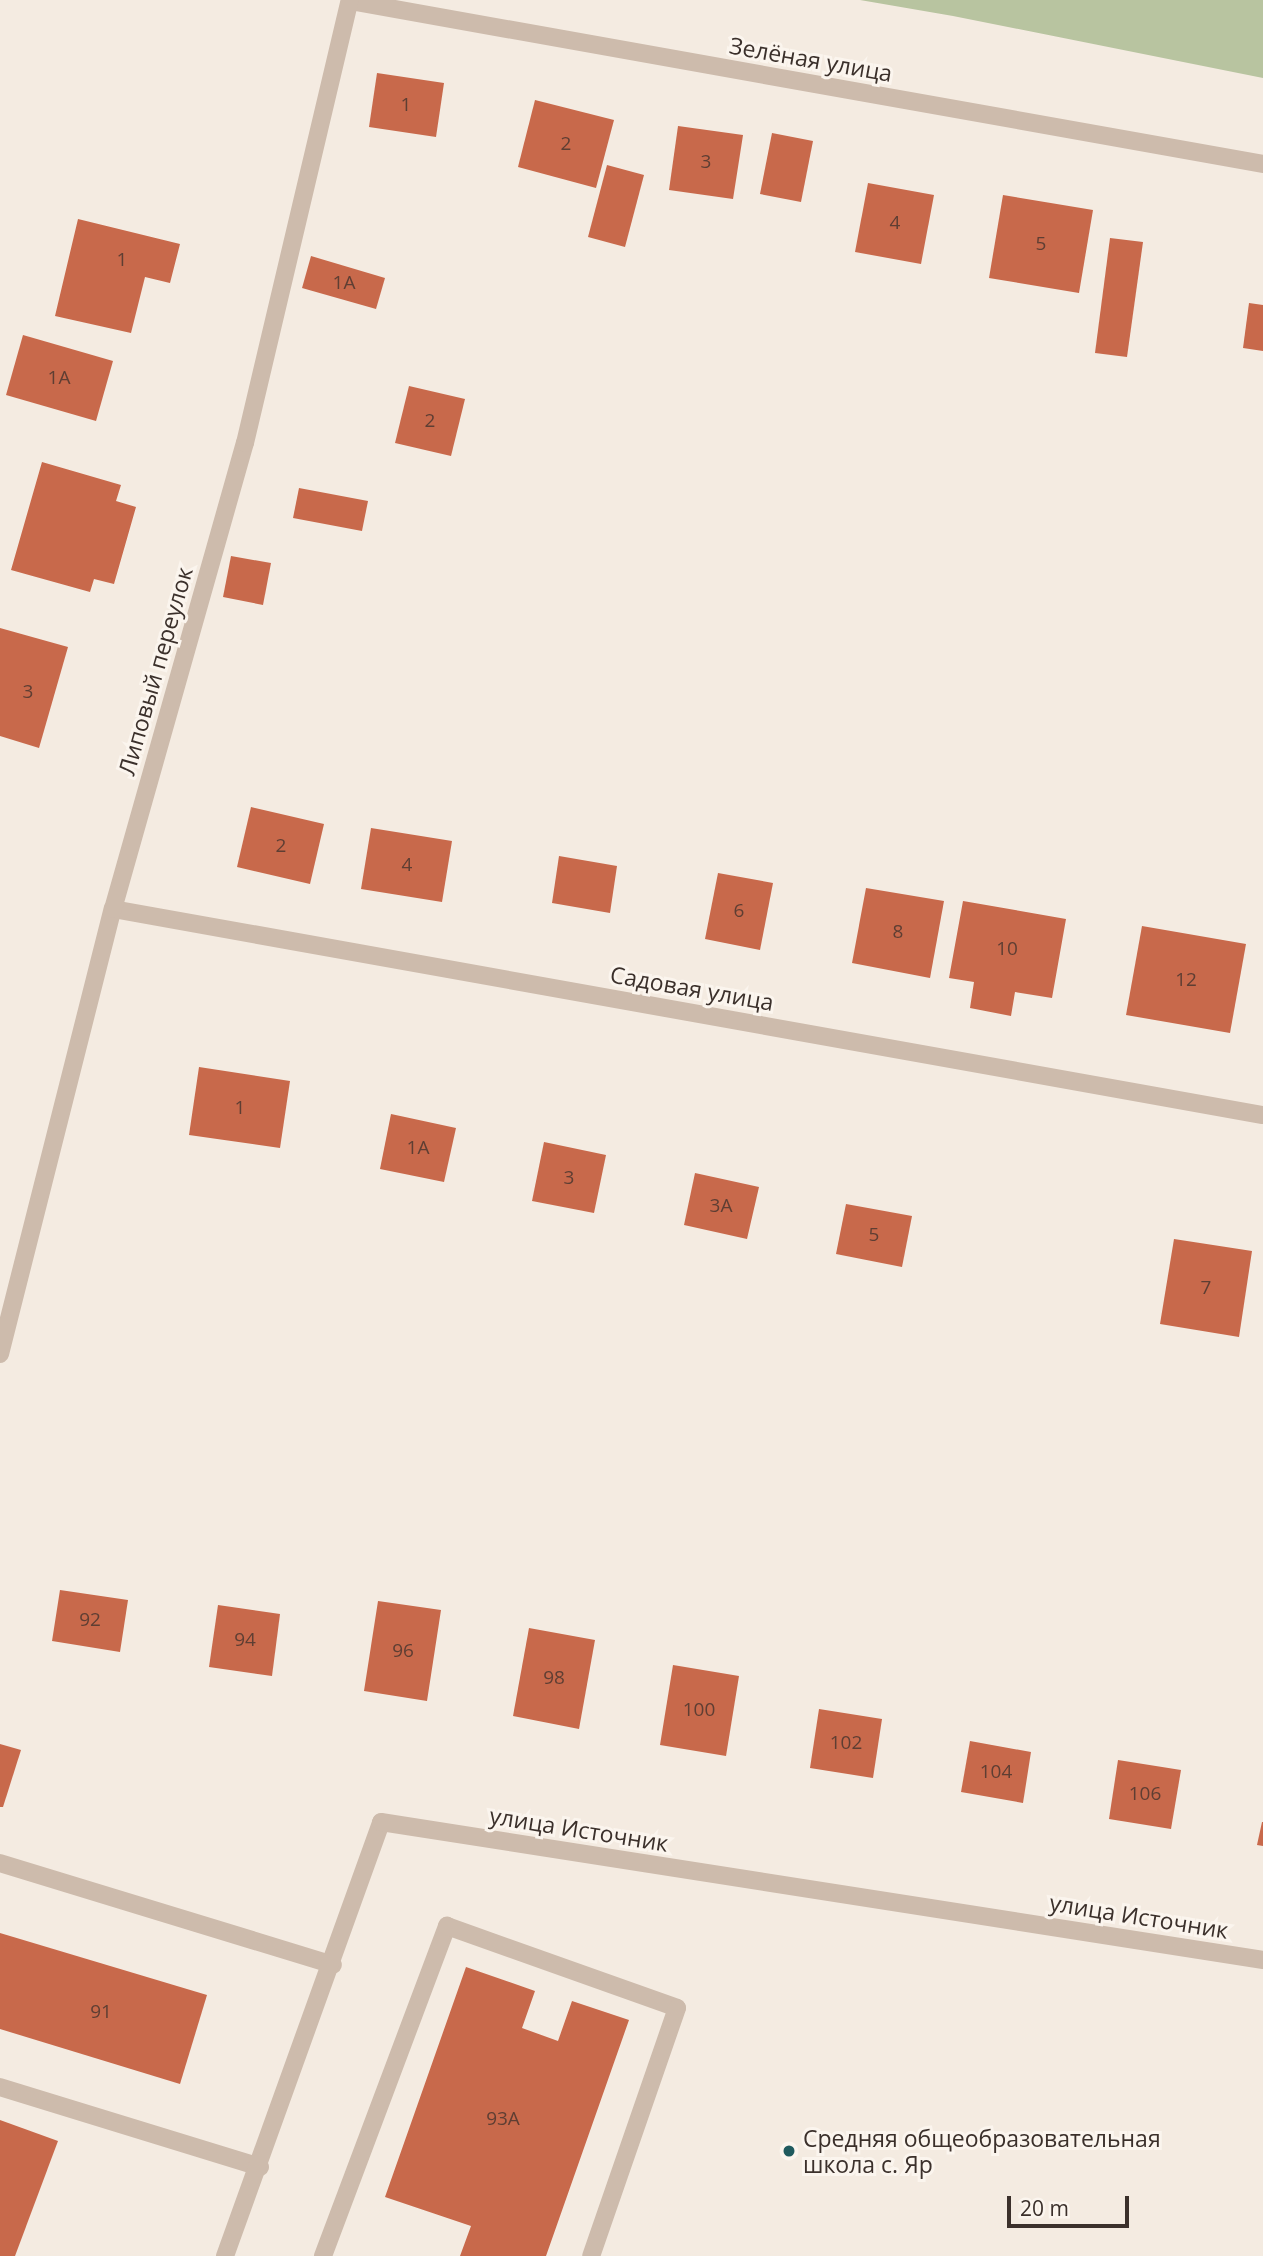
<!DOCTYPE html>
<html>
<head>
<meta charset="utf-8">
<style>
  body { margin:0 }
  #map { position:relative; width:1263px; height:2256px; overflow:hidden; background:#f4ebe1; font-family:"Open Sans",sans-serif }
  div>[style] { position:absolute }
  .green>* { inset:0; background:#b8c4a0 }
  .building>* { inset:0; background:#c8694b }
  .minor>* { height:18px; margin:-9px; padding:0 9px; transform-origin:9px; border-radius:9px; background:#cdbbac }
  .dots>* { width:19px; height:19px; translate:-50% -50%; box-sizing:border-box; border:4px solid #fbf5ee; border-radius:50% }
  span { translate:-50% -50%; white-space:nowrap; text-align:center; line-height:1.15; -webkit-text-stroke:6px #fbf5ee; paint-order:stroke }
  .number-label { font-size:19px; color:#5e3e33 }
  .number-label span { -webkit-text-stroke-width:0 }
  .street-label { font-size:23px; color:#3b302b }
  .poi-label { font-size:23px; color:#3b302b }
  .left { translate:0 -50%; text-align:left }
  .scale { position:absolute; left:1007px; top:2196px; width:122px; height:32px; box-sizing:border-box; border:4px solid #3b302b; border-top:0; padding-left:9px; font-size:21px; line-height:24px; white-space:nowrap; color:#3b302b; -webkit-text-stroke:5px #fbf5ee; paint-order:stroke }
</style>
</head>
<body>
<div id="map">
  <div class="green">
    <i style="clip-path:polygon(860px 0,1263px 0,1263px 78px,953px 16px)"></i>
  </div>
  <div class="building">
    <i style="clip-path:polygon(377px 73px,444px 83px,436px 137px,369px 127px)"></i>
    <i style="clip-path:polygon(535px 100px,614px 120px,596px 188px,518px 167px)"></i>
    <i style="clip-path:polygon(678px 126px,743px 135px,733px 199px,669px 190px)"></i>
    <i style="clip-path:polygon(772px 133px,813px 141px,801px 202px,760px 194px)"></i>
    <i style="clip-path:polygon(607px 165px,644px 175px,625px 247px,588px 237px)"></i>
    <i style="clip-path:polygon(868px 183px,934px 195px,921px 264px,855px 252px)"></i>
    <i style="clip-path:polygon(1003px 195px,1093px 210px,1079px 293px,989px 278px)"></i>
    <i style="clip-path:polygon(78px 219px,180px 244px,170px 283px,145px 277px,131px 333px,55px 316px)"></i>
    <i style="clip-path:polygon(1110px 238px,1143px 242px,1127px 357px,1095px 353px)"></i>
    <i style="clip-path:polygon(311px 256px,385px 278px,376px 309px,302px 288px)"></i>
    <i style="clip-path:polygon(1249px 303px,1263px 305px,1263px 351px,1243px 348px)"></i>
    <i style="clip-path:polygon(23px 335px,113px 361px,96px 421px,6px 395px)"></i>
    <i style="clip-path:polygon(409px 386px,465px 399px,451px 456px,395px 443px)"></i>
    <i style="clip-path:polygon(42px 462px,121px 485px,116px 501px,136px 507px,114px 584px,94px 579px,90px 592px,11px 570px)"></i>
    <i style="clip-path:polygon(299px 488px,368px 501px,362px 531px,293px 518px)"></i>
    <i style="clip-path:polygon(231px 556px,271px 563px,263px 605px,223px 597px)"></i>
    <i style="clip-path:polygon(0 628px,68px 647px,39px 748px,0 736px)"></i>
    <i style="clip-path:polygon(251px 807px,324px 824px,310px 884px,237px 867px)"></i>
    <i style="clip-path:polygon(371px 828px,452px 841px,442px 902px,361px 889px)"></i>
    <i style="clip-path:polygon(559px 856px,617px 866px,610px 913px,552px 903px)"></i>
    <i style="clip-path:polygon(718px 873px,773px 883px,760px 950px,705px 939px)"></i>
    <i style="clip-path:polygon(866px 888px,944px 901px,930px 978px,852px 963px)"></i>
    <i style="clip-path:polygon(963px 901px,1066px 919px,1052px 998px,1015px 992px,1011px 1016px,970px 1008px,974px 982px,949px 978px)"></i>
    <i style="clip-path:polygon(1142px 926px,1246px 944px,1230px 1033px,1126px 1015px)"></i>
    <i style="clip-path:polygon(199px 1067px,290px 1081px,280px 1148px,189px 1135px)"></i>
    <i style="clip-path:polygon(391px 1114px,456px 1128px,444px 1182px,380px 1169px)"></i>
    <i style="clip-path:polygon(544px 1142px,606px 1155px,594px 1213px,532px 1201px)"></i>
    <i style="clip-path:polygon(695px 1173px,759px 1187px,747px 1239px,684px 1225px)"></i>
    <i style="clip-path:polygon(846px 1204px,912px 1216px,902px 1267px,836px 1254px)"></i>
    <i style="clip-path:polygon(1174px 1239px,1252px 1251px,1239px 1337px,1160px 1324px)"></i>
    <i style="clip-path:polygon(60px 1590px,128px 1600px,120px 1652px,52px 1641px)"></i>
    <i style="clip-path:polygon(378px 1601px,441px 1610px,427px 1701px,364px 1691px)"></i>
    <i style="clip-path:polygon(218px 1605px,280px 1614px,272px 1676px,209px 1667px)"></i>
    <i style="clip-path:polygon(529px 1628px,595px 1640px,579px 1729px,513px 1716px)"></i>
    <i style="clip-path:polygon(673px 1665px,739px 1676px,726px 1756px,660px 1745px)"></i>
    <i style="clip-path:polygon(819px 1709px,882px 1719px,873px 1778px,810px 1768px)"></i>
    <i style="clip-path:polygon(970px 1741px,1031px 1752px,1023px 1803px,961px 1792px)"></i>
    <i style="clip-path:polygon(0 1744px,21px 1750px,3px 1807px,0 1807px)"></i>
    <i style="clip-path:polygon(1118px 1760px,1181px 1770px,1171px 1829px,1109px 1819px)"></i>
    <i style="clip-path:polygon(1262px 1822px,1263px 1822px,1263px 1846px,1257px 1845px)"></i>
    <i style="clip-path:polygon(0 1933px,207px 1995px,180px 2084px,0 2029px)"></i>
    <i style="clip-path:polygon(466px 1967px,535px 1991px,522px 2028px,558px 2041px,572px 2001px,629px 2020px,546px 2256px,460px 2256px,471px 2226px,385px 2197px)"></i>
    <i style="clip-path:polygon(0 2120px,58px 2141px,15px 2256px,0 2256px)"></i>
  </div>
  <div class="minor">
    <i style="left:350px;top:1px;width:927px;rotate:10.12deg"></i>
    <i style="left:113px;top:909px;width:1168px;rotate:10.16deg"></i>
    <i style="left:0;top:1354px;width:459px;rotate:-75.8deg"></i>
    <i style="left:113px;top:909px;width:484px;rotate:-74.2deg"></i>
    <i style="left:245px;top:443px;width:455px;rotate:-76.7deg"></i>
    <i style="left:0;top:1863px;width:348px;rotate:17deg"></i>
    <i style="left:0;top:2087px;width:272px;rotate:17.1deg"></i>
    <i style="left:225px;top:2256px;width:461px;rotate:-70.2deg"></i>
    <i style="left:381px;top:1822px;width:893px;rotate:8.89deg"></i>
    <i style="left:323px;top:2256px;width:353px;rotate:-69.4deg"></i>
    <i style="left:447px;top:1926px;width:244px;rotate:19.6deg"></i>
    <i style="left:677px;top:2008px;width:262px;rotate:109.1deg"></i>
  </div>
  <div class="dots">
    <i style="left:789px;top:2151px;background:#1f5a5e"></i>
  </div>
  <div class="number-label">
    <span style="left:406px;top:105px">1</span>
    <span style="left:566px;top:144px">2</span>
    <span style="left:706px;top:162px">3</span>
    <span style="left:895px;top:223px">4</span>
    <span style="left:1041px;top:244px">5</span>
    <span style="left:122px;top:260px">1</span>
    <span style="left:344px;top:283px">1А</span>
    <span style="left:59px;top:378px">1А</span>
    <span style="left:430px;top:421px">2</span>
    <span style="left:28px;top:692px">3</span>
    <span style="left:281px;top:846px">2</span>
    <span style="left:407px;top:865px">4</span>
    <span style="left:739px;top:911px">6</span>
    <span style="left:898px;top:932px">8</span>
    <span style="left:1007px;top:949px">10</span>
    <span style="left:1186px;top:980px">12</span>
    <span style="left:240px;top:1108px">1</span>
    <span style="left:418px;top:1148px">1А</span>
    <span style="left:569px;top:1178px">3</span>
    <span style="left:721px;top:1206px">3А</span>
    <span style="left:874px;top:1235px">5</span>
    <span style="left:1206px;top:1288px">7</span>
    <span style="left:90px;top:1620px">92</span>
    <span style="left:245px;top:1640px">94</span>
    <span style="left:403px;top:1651px">96</span>
    <span style="left:554px;top:1678px">98</span>
    <span style="left:699px;top:1710px">100</span>
    <span style="left:846px;top:1743px">102</span>
    <span style="left:996px;top:1772px">104</span>
    <span style="left:1145px;top:1794px">106</span>
    <span style="left:101px;top:2012px">91</span>
    <span style="left:503px;top:2119px">93А</span>
  </div>
  <div class="street-label">
    <span style="left:811px;top:59px;rotate:10deg">Зелёная улица</span>
    <span style="left:155px;top:671px;rotate:-74deg">Липовый переулок</span>
    <span style="left:692px;top:988px;rotate:10deg">Садовая улица</span>
    <span style="left:579px;top:1829px;rotate:9deg">улица Источник</span>
    <span style="left:1139px;top:1916px;rotate:9deg">улица Источник</span>
  </div>
  <div class="poi-label">
    <span class="left" style="left:803px;top:2151px">Средняя общеобразовательная<br>школа с. Яр</span>
  </div>
  <div class="scale">20 m</div>
</div>
</body>
</html>
